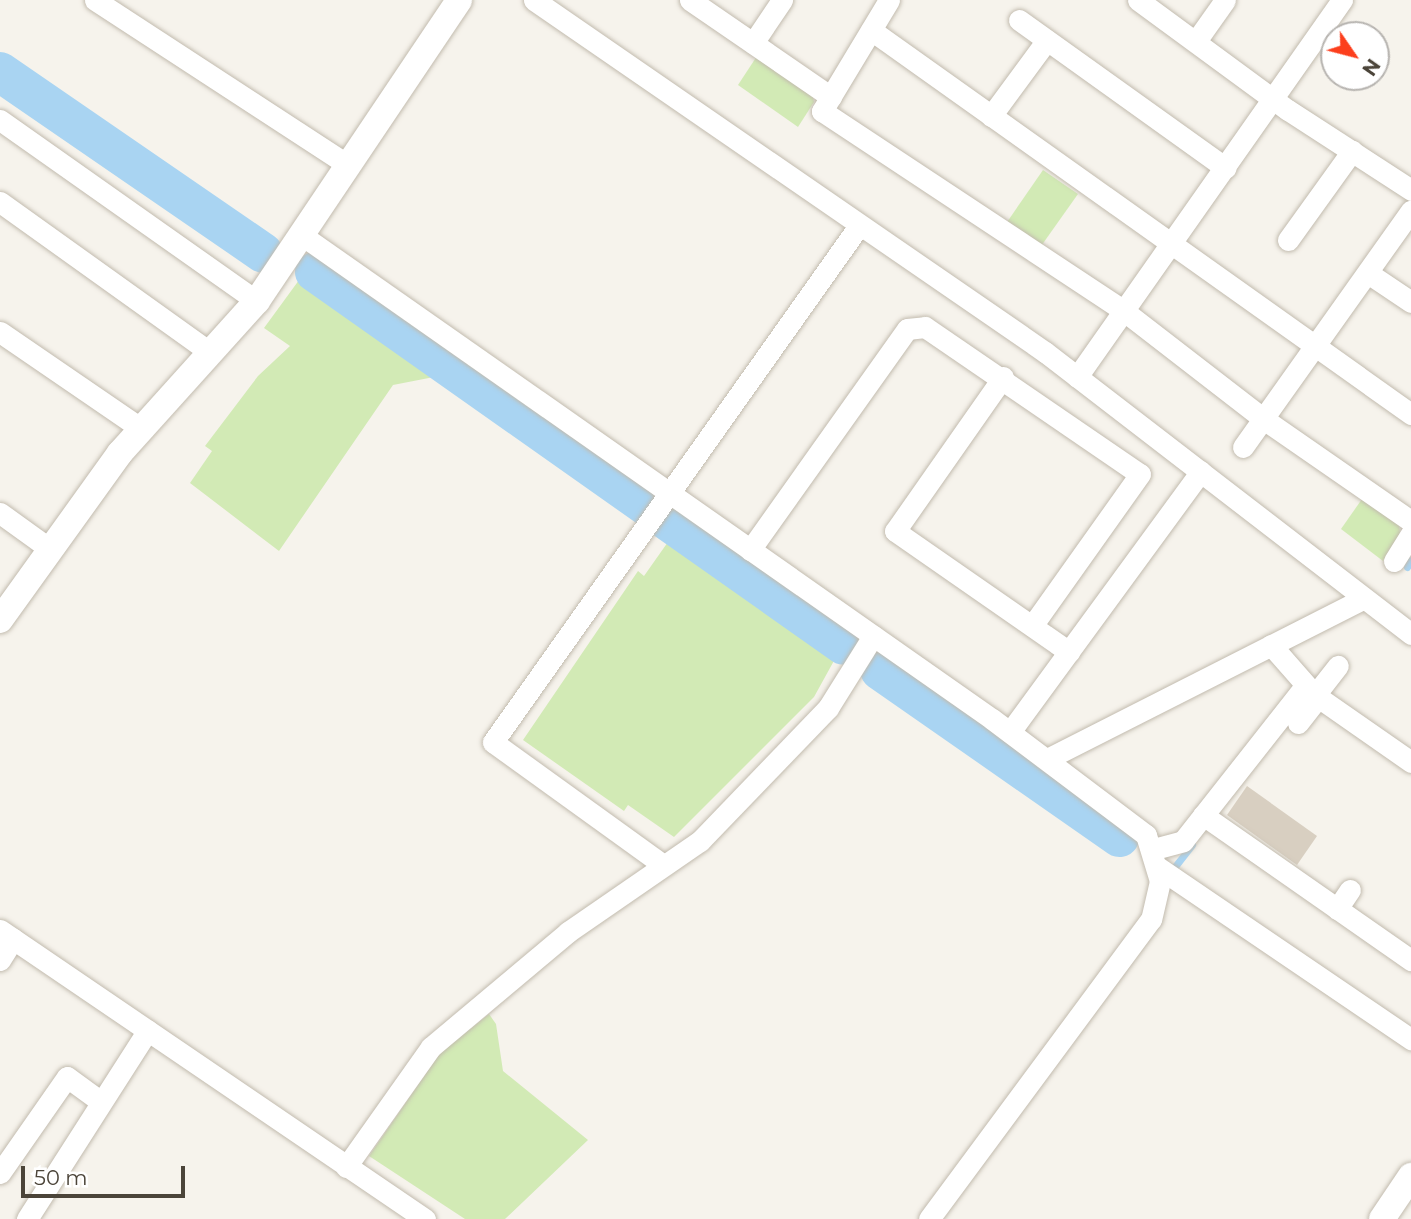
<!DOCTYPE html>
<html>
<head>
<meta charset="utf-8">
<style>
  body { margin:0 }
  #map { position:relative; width:1411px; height:1219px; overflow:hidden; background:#f6f3ec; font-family:Montserrat,sans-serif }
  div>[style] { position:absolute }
  .green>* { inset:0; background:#d2eab5 }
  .stream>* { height:7px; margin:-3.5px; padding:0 3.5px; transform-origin:3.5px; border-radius:3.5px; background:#a9d4f2 }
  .river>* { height:40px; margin:-20px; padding:0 20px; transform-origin:20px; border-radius:20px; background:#a9d4f2 }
  .building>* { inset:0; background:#d8cfc1 }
  .roads { filter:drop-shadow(0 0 2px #c2bbae) drop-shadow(0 0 2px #c2bbae) }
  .minor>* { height:21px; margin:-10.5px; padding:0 10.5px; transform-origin:10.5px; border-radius:10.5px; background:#fff }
  .tertiary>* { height:26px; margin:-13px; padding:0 13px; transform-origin:13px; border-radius:13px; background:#fff }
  span { translate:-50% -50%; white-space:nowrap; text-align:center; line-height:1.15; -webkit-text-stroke:7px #fff; paint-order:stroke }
  .north { position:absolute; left:1320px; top:21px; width:70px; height:70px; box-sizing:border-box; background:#fff; border:2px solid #b7b4b0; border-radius:50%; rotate:125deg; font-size:19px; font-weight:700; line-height:28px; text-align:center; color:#4b4439 }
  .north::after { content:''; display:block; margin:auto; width:24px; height:32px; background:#fc3f1d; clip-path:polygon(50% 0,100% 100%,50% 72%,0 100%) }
  .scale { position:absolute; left:21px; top:1166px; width:164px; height:32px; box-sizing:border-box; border:4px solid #4b4439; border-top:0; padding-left:9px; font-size:21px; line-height:24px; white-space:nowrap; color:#4b4439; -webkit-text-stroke:5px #fff; paint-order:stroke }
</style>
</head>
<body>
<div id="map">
  <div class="green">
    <i style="clip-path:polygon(757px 56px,812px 92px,814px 102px,798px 127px,738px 85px)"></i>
    <i style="clip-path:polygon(1043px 170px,1078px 194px,1039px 249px,1005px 225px)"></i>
    <i style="clip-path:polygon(309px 275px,441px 367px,434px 377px,393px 385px,279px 551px,190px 483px,212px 451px,205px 446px,258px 376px,290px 346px,264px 328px,302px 276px)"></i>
    <i style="clip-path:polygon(1362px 499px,1399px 523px,1400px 533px,1383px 561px,1341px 529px)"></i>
    <i style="clip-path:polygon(675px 532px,841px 648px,814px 697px,674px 837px,628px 805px,624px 811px,523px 740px,638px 571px,644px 576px)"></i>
    <i style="clip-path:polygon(489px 1014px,496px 1024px,503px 1071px,588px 1140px,505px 1219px,465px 1219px,369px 1156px,440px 1053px)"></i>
  </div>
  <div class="stream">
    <i style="left:1407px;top:567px;width:8px;rotate:-60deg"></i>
    <i style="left:1173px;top:869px;width:31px;rotate:-52deg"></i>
  </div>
  <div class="river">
    <i style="left:0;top:72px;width:319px;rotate:34.5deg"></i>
    <i style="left:315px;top:272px;width:647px;rotate:35.19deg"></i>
    <i style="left:880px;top:670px;width:292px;rotate:34.9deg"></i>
  </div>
  <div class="building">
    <i style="clip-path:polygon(1247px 786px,1317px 836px,1297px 865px,1227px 815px)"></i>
  </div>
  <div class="roads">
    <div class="minor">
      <i style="left:95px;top:0;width:302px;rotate:33.1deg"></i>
      <i style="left:534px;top:0;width:621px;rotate:34.56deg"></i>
      <i style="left:1045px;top:352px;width:462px;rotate:37.6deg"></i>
      <i style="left:690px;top:0;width:171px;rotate:34.5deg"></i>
      <i style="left:889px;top:0;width:130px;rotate:121.1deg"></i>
      <i style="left:822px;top:111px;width:362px;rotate:33.5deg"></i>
      <i style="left:1124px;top:311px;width:178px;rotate:37.7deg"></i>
      <i style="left:1265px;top:420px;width:178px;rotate:34.7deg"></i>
      <i style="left:1138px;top:0;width:186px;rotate:36.3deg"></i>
      <i style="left:1288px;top:110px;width:147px;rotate:33deg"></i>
      <i style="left:1019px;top:20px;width:254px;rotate:35.6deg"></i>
      <i style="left:871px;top:30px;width:663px;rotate:35.42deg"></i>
      <i style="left:1196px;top:41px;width:50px;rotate:-54.7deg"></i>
      <i style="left:753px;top:43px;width:52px;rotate:-56deg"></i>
      <i style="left:991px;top:116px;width:94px;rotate:-53.6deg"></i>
      <i style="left:0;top:120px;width:314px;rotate:35.2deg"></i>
      <i style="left:0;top:202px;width:259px;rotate:35.6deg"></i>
      <i style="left:303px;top:236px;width:841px;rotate:35.03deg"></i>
      <i style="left:992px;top:719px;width:193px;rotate:37deg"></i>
      <i style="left:1146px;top:835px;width:48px;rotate:73.1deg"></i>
      <i style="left:1160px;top:881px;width:39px;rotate:103deg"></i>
      <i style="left:1151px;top:919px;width:373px;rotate:126.5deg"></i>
      <i style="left:1288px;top:240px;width:110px;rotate:-54.3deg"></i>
      <i style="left:1368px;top:273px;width:52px;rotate:34deg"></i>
      <i style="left:0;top:332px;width:173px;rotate:34.4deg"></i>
      <i style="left:1003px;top:377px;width:188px;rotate:125deg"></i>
      <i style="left:895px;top:531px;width:212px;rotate:34.8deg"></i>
      <i style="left:1077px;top:377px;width:461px;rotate:-54.9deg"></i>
      <i style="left:1243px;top:447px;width:290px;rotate:-54.6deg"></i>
      <i style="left:0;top:513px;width:62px;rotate:35.8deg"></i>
      <i style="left:750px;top:550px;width:271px;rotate:-54.6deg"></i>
      <i style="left:907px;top:329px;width:18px;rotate:-6deg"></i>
      <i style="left:925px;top:327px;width:260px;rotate:34.4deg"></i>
      <i style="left:1140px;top:474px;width:186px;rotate:125.4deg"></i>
      <i style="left:1394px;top:561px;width:32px;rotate:-58deg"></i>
      <i style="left:1271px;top:645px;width:67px;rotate:48.7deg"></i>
      <i style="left:1315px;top:695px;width:117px;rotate:34.9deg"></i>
      <i style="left:1315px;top:695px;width:37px;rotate:-52deg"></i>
      <i style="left:1298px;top:723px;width:33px;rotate:-52deg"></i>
      <i style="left:1010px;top:732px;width:323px;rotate:-53.8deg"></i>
      <i style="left:1047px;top:759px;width:353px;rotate:-26.9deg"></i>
      <i style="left:1203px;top:815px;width:254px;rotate:34.9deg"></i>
      <i style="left:1154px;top:849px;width:30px;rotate:-15deg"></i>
      <i style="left:1183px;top:841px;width:197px;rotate:-51.8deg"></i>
      <i style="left:662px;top:864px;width:208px;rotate:-144.2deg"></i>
      <i style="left:493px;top:742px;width:631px;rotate:-54.67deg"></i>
      <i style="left:1159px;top:868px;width:305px;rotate:34.2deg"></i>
      <i style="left:1337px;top:909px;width:23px;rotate:-56deg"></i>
      <i style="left:0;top:930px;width:514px;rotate:34.22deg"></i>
      <i style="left:0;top:960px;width:25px;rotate:-58deg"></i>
      <i style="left:346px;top:1167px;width:147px;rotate:-54.7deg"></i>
      <i style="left:431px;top:1047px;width:179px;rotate:-40deg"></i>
      <i style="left:568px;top:932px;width:160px;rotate:-34.6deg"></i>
      <i style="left:700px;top:841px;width:185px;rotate:-46.1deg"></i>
      <i style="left:828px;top:708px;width:85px;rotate:-58deg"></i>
      <i style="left:0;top:1173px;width:117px;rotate:-55.1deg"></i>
      <i style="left:67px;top:1077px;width:39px;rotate:36deg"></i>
      <i style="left:27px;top:1219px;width:224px;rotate:-57.4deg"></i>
    </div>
    <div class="tertiary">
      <i style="left:0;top:620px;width:206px;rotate:-54.3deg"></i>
      <i style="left:120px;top:453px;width:205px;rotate:-48deg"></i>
      <i style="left:257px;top:301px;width:362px;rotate:-56.1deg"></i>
      <i style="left:1382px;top:1219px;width:52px;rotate:-56deg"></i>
    </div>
  </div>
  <div class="north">N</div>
  <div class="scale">50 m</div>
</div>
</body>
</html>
